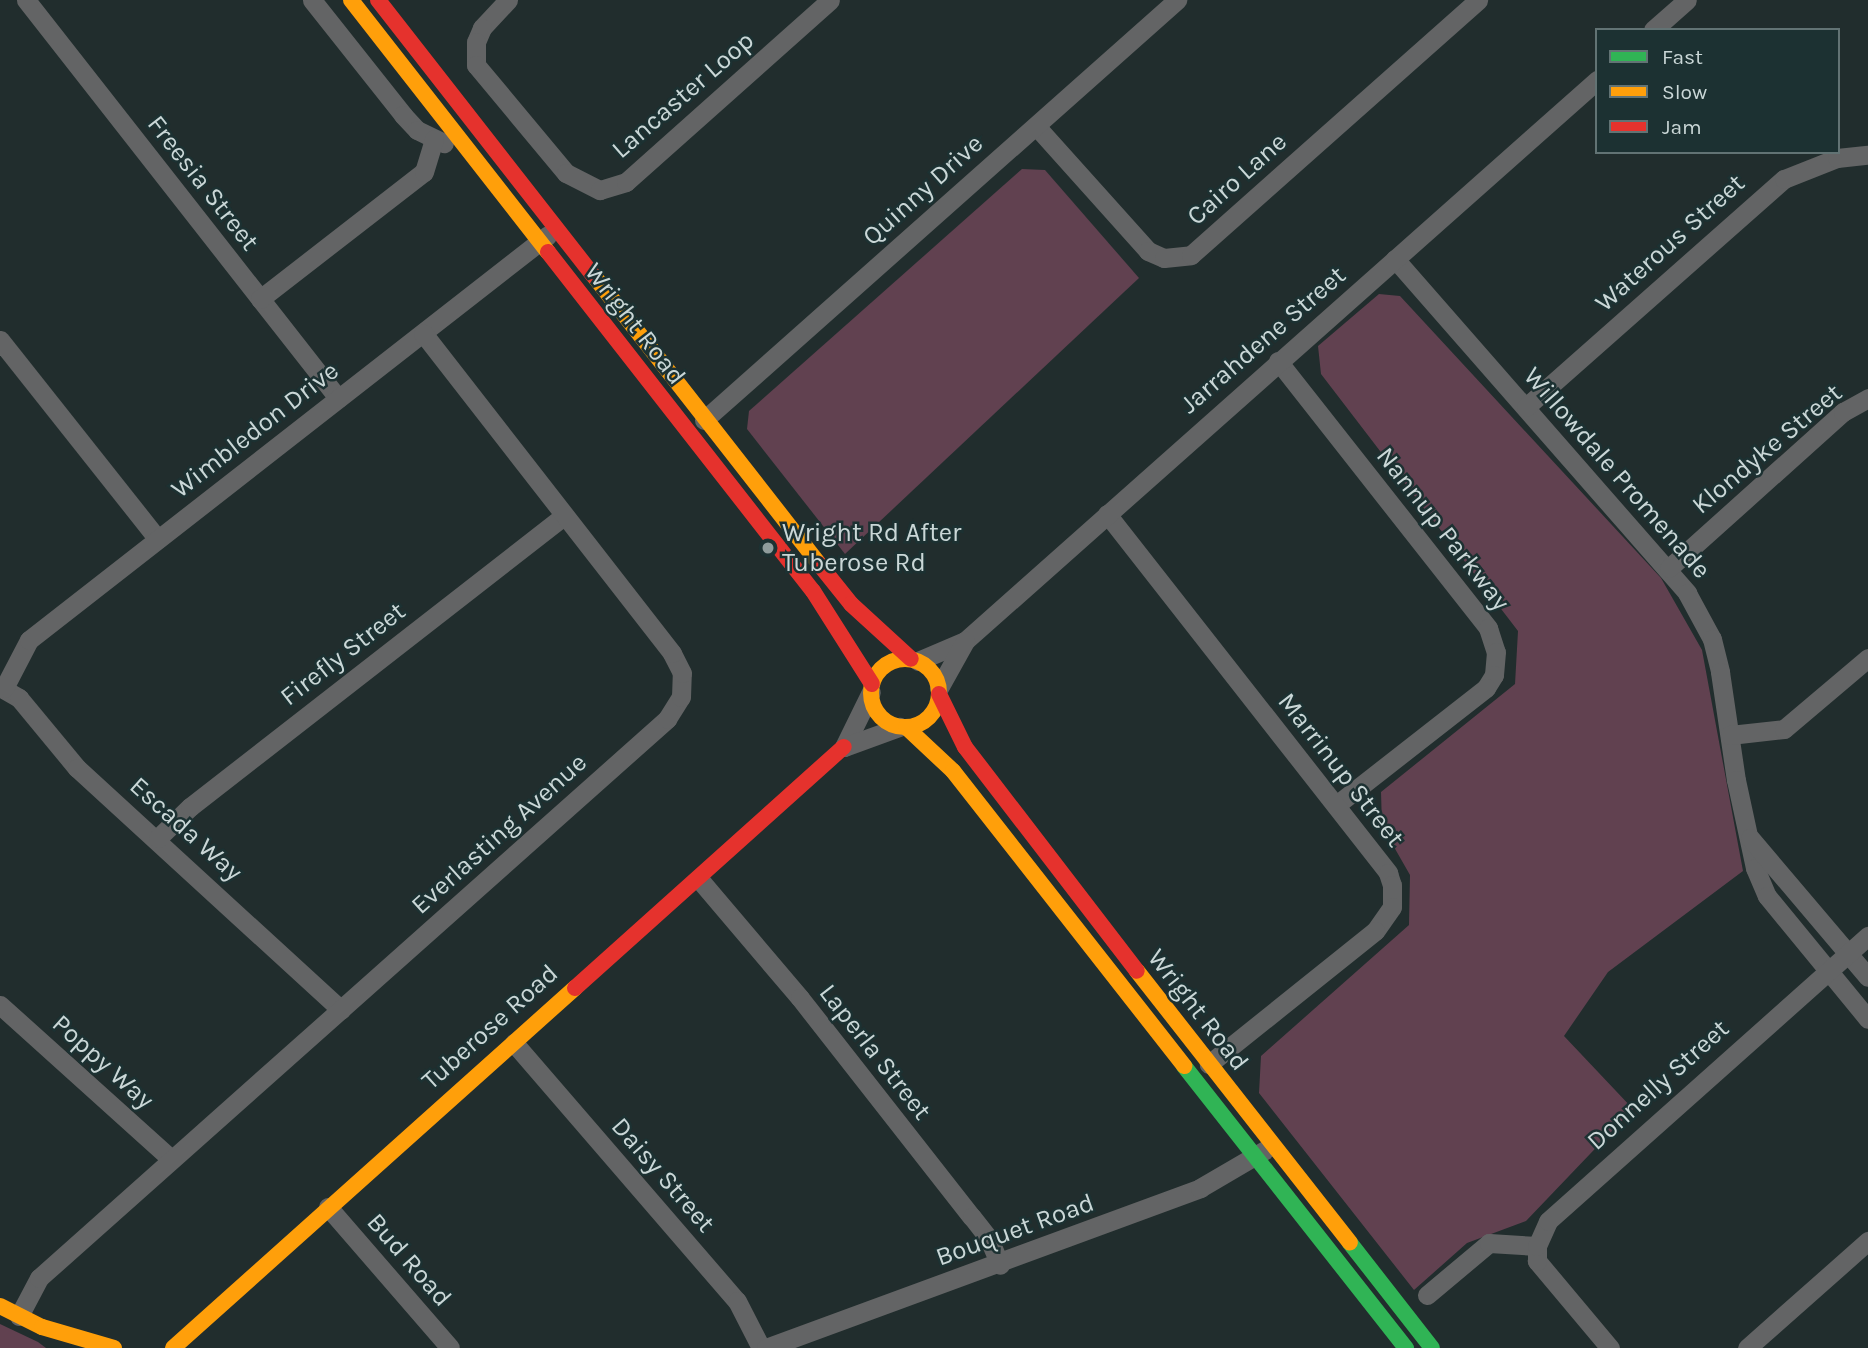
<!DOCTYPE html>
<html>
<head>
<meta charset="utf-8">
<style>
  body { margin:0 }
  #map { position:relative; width:1868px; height:1348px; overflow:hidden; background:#212d2d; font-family:Karla,sans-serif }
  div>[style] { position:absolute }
  .green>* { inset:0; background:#614150 }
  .street>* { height:19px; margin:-9.5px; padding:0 9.5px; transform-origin:9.5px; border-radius:9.5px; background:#636465 }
  .fast>* { height:16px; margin:-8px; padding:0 8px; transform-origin:8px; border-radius:8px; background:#30b455 }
  .slow>* { height:16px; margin:-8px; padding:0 8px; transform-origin:8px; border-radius:8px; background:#ff9f0a }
  .slow>.ring { margin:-8px; padding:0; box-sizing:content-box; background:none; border:16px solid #ff9f0a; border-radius:50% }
  .jam>* { height:16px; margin:-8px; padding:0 8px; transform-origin:8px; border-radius:8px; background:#e5322d }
  .dots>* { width:19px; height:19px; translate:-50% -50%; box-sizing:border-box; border:4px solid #1c3132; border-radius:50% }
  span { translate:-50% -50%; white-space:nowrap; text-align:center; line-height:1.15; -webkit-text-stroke:5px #1c3132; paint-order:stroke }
  .street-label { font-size:26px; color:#cad7d7 }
  .poi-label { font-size:26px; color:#cad7d7 }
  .left { translate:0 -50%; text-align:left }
  .legend { position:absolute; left:1595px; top:28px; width:245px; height:126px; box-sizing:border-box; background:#1c3132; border:2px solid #627374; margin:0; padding:9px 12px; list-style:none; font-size:21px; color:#cad7d7 }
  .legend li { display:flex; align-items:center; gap:14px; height:35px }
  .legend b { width:35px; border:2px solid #627374 }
</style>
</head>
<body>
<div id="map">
  <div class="green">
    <i style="clip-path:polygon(1022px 169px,1045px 170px,1139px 278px,845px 554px,747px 429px,749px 411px)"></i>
    <i style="clip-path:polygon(1379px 294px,1400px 296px,1661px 578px,1702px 650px,1743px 871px,1608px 972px,1564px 1036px,1633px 1109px,1526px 1221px,1467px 1243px,1414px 1290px,1259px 1093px,1261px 1056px,1409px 925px,1410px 875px,1382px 826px,1381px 792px,1515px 684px,1518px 631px,1321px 374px,1318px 346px)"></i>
    <i style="clip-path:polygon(0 1324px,38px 1342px,46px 1348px,0 1348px)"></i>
  </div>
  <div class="street">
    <i style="left:26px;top:0;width:506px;rotate:51.91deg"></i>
    <i style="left:312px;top:0;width:147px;rotate:51.6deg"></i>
    <i style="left:403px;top:115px;width:21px;rotate:47deg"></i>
    <i style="left:417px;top:130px;width:30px;rotate:26deg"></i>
    <i style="left:508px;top:0;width:38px;rotate:133deg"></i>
    <i style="left:482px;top:28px;width:15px;rotate:113deg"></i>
    <i style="left:476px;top:42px;width:23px;rotate:90deg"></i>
    <i style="left:476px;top:65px;width:141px;rotate:50.2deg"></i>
    <i style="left:566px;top:173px;width:38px;rotate:27deg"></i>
    <i style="left:600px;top:190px;width:27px;rotate:-17deg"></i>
    <i style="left:626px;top:182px;width:273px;rotate:-41.7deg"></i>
    <i style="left:1653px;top:30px;width:45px;rotate:-41.4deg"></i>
    <i style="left:1036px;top:126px;width:168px;rotate:48.1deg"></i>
    <i style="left:1148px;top:251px;width:17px;rotate:24deg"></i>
    <i style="left:1164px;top:258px;width:27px;rotate:-6deg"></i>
    <i style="left:1191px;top:255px;width:384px;rotate:-41.6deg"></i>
    <i style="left:1395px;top:259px;width:444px;rotate:48.8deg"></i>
    <i style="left:1687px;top:593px;width:52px;rotate:61.5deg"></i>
    <i style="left:1712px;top:639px;width:34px;rotate:76deg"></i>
    <i style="left:1720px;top:672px;width:109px;rotate:81.6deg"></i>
    <i style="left:1736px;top:780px;width:90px;rotate:77.8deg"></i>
    <i style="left:1755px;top:868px;width:30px;rotate:67deg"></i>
    <i style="left:1767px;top:896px;width:159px;rotate:50.6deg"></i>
    <i style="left:260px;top:299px;width:207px;rotate:-37.8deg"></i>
    <i style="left:424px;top:172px;width:34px;rotate:-73deg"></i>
    <i style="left:0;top:340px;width:254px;rotate:51.6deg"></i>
    <i style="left:1278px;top:361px;width:340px;rotate:51.8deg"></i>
    <i style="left:1488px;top:628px;width:25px;rotate:72deg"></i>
    <i style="left:1496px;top:652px;width:23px;rotate:95deg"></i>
    <i style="left:1494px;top:675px;width:15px;rotate:122deg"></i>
    <i style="left:1486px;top:688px;width:190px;rotate:142deg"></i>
    <i style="left:1526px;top:407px;width:344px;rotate:-41.5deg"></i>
    <i style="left:1784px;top:179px;width:57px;rotate:-21.6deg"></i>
    <i style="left:1837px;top:158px;width:31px;rotate:-6deg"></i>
    <i style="left:704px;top:420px;width:633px;rotate:-41.6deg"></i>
    <i style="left:1107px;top:514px;width:456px;rotate:51.9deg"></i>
    <i style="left:1388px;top:873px;width:13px;rotate:72deg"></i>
    <i style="left:1392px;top:885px;width:22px;rotate:90deg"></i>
    <i style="left:1392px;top:907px;width:29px;rotate:125deg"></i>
    <i style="left:1375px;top:931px;width:213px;rotate:141.3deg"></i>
    <i style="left:1669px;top:568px;width:234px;rotate:-41.9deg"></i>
    <i style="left:1843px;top:412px;width:29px;rotate:-29deg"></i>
    <i style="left:918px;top:661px;width:51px;rotate:-23.1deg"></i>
    <i style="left:965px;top:641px;width:845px;rotate:-41.59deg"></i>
    <i style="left:0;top:687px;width:22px;rotate:30deg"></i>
    <i style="left:19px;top:698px;width:91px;rotate:50.4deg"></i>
    <i style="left:77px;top:768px;width:358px;rotate:42.5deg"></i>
    <i style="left:4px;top:688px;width:54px;rotate:-62.5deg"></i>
    <i style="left:29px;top:640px;width:658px;rotate:-37.97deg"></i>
    <i style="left:939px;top:688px;width:54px;rotate:-61deg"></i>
    <i style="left:1730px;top:735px;width:54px;rotate:-6.3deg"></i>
    <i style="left:1784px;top:729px;width:110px;rotate:-40.2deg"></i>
    <i style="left:844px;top:747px;width:61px;rotate:-63.9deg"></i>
    <i style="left:844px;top:747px;width:59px;rotate:-20deg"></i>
    <i style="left:158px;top:838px;width:45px;rotate:-44.1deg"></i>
    <i style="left:190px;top:807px;width:474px;rotate:-37.9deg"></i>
    <i style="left:1750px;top:838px;width:182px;rotate:49.7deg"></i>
    <i style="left:699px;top:879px;width:156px;rotate:49.7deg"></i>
    <i style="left:800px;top:998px;width:278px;rotate:51.9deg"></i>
    <i style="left:972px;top:1217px;width:28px;rotate:52deg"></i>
    <i style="left:989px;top:1239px;width:28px;rotate:67deg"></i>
    <i style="left:0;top:1005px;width:230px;rotate:42deg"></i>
    <i style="left:514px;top:1043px;width:341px;rotate:49.2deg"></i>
    <i style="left:737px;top:1301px;width:53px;rotate:62.9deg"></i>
    <i style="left:328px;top:1207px;width:186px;rotate:49.1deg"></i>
    <i style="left:1427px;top:1295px;width:81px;rotate:-40deg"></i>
    <i style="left:1489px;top:1243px;width:48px;rotate:3.6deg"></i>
    <i style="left:19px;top:1316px;width:43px;rotate:-62.2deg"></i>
    <i style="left:39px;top:1278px;width:841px;rotate:-41.67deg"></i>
    <i style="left:667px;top:719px;width:26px;rotate:-58deg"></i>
    <i style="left:681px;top:697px;width:24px;rotate:-88deg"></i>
    <i style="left:682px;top:673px;width:22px;rotate:-117deg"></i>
    <i style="left:672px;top:653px;width:405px;rotate:-127.9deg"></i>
    <i style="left:766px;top:1348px;width:463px;rotate:-20.2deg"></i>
    <i style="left:1200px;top:1188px;width:75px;rotate:-30.3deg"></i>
    <i style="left:1610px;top:1348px;width:114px;rotate:-130deg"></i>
    <i style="left:1537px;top:1261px;width:15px;rotate:-90deg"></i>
    <i style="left:1537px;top:1246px;width:27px;rotate:-66deg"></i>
    <i style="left:1548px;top:1221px;width:429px;rotate:-41.7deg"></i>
    <i style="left:1747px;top:1348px;width:162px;rotate:-41.5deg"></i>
  </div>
  <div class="fast">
    <i style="left:1184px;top:1066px;width:359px;rotate:51.8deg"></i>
    <i style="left:1350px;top:1243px;width:133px;rotate:52deg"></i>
  </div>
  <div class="slow">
    <i style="left:351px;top:0;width:320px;rotate:52deg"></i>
    <i style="left:594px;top:276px;width:365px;rotate:52deg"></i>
    <i class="ring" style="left:871px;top:659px;width:52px;height:52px"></i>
    <i style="left:906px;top:727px;width:64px;rotate:43.1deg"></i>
    <i style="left:953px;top:771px;width:375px;rotate:51.9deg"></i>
    <i style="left:1137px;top:971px;width:345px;rotate:51.9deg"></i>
    <i style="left:0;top:1306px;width:47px;rotate:26.6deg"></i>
    <i style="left:42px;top:1327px;width:75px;rotate:16.3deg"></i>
    <i style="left:173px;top:1348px;width:540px;rotate:-41.85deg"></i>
  </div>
  <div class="jam">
    <i style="left:378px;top:0;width:350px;rotate:52deg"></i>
    <i style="left:548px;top:252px;width:430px;rotate:52deg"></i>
    <i style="left:813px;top:591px;width:110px;rotate:57.6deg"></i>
    <i style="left:819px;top:564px;width:51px;rotate:51.3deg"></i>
    <i style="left:851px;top:604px;width:81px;rotate:42.5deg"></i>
    <i style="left:939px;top:694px;width:59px;rotate:63.9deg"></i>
    <i style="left:965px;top:747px;width:282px;rotate:52.5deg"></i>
    <i style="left:575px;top:988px;width:361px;rotate:-41.9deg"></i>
  </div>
  <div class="dots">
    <i style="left:768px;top:548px;background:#8f9c9c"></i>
  </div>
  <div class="street-label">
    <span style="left:683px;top:95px;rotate:-41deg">Lancaster Loop</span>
    <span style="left:1237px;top:179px;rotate:-42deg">Cairo Lane</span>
    <span style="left:203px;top:183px;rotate:52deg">Freesia Street</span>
    <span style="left:923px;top:190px;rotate:-42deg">Quinny Drive</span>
    <span style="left:1670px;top:243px;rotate:-42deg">Waterous Street</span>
    <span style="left:635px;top:324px;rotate:52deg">Wright Road</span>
    <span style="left:1263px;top:340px;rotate:-41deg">Jarrahdene Street</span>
    <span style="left:255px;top:430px;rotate:-38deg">Wimbledon Drive</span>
    <span style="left:1767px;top:449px;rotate:-40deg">Klondyke Street</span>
    <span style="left:1617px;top:473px;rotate:49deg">Willowdale Promenade</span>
    <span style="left:1443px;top:529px;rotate:52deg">Nannup Parkway</span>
    <span style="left:343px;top:654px;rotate:-38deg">Firefly Street</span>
    <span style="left:1341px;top:770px;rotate:52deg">Marrinup Street</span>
    <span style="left:186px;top:829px;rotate:42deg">Escada Way</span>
    <span style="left:499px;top:834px;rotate:-42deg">Everlasting Avenue</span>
    <span style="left:1198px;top:1010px;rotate:52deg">Wright Road</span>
    <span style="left:490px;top:1027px;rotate:-42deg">Tuberose Road</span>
    <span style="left:875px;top:1052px;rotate:52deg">Laperla Street</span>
    <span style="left:103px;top:1062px;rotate:42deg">Poppy Way</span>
    <span style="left:1658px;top:1085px;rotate:-42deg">Donnelly Street</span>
    <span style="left:663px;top:1175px;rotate:49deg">Daisy Street</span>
    <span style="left:1015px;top:1230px;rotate:-20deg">Bouquet Road</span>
    <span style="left:409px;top:1260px;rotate:49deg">Bud Road</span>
  </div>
  <div class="poi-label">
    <span class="left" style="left:782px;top:548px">Wright Rd After<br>Tuberose Rd</span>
  </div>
  <ul class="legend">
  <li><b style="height:9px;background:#30b455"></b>Fast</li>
  <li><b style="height:9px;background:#ff9f0a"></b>Slow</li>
  <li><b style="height:9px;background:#e5322d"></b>Jam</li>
  </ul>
</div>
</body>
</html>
